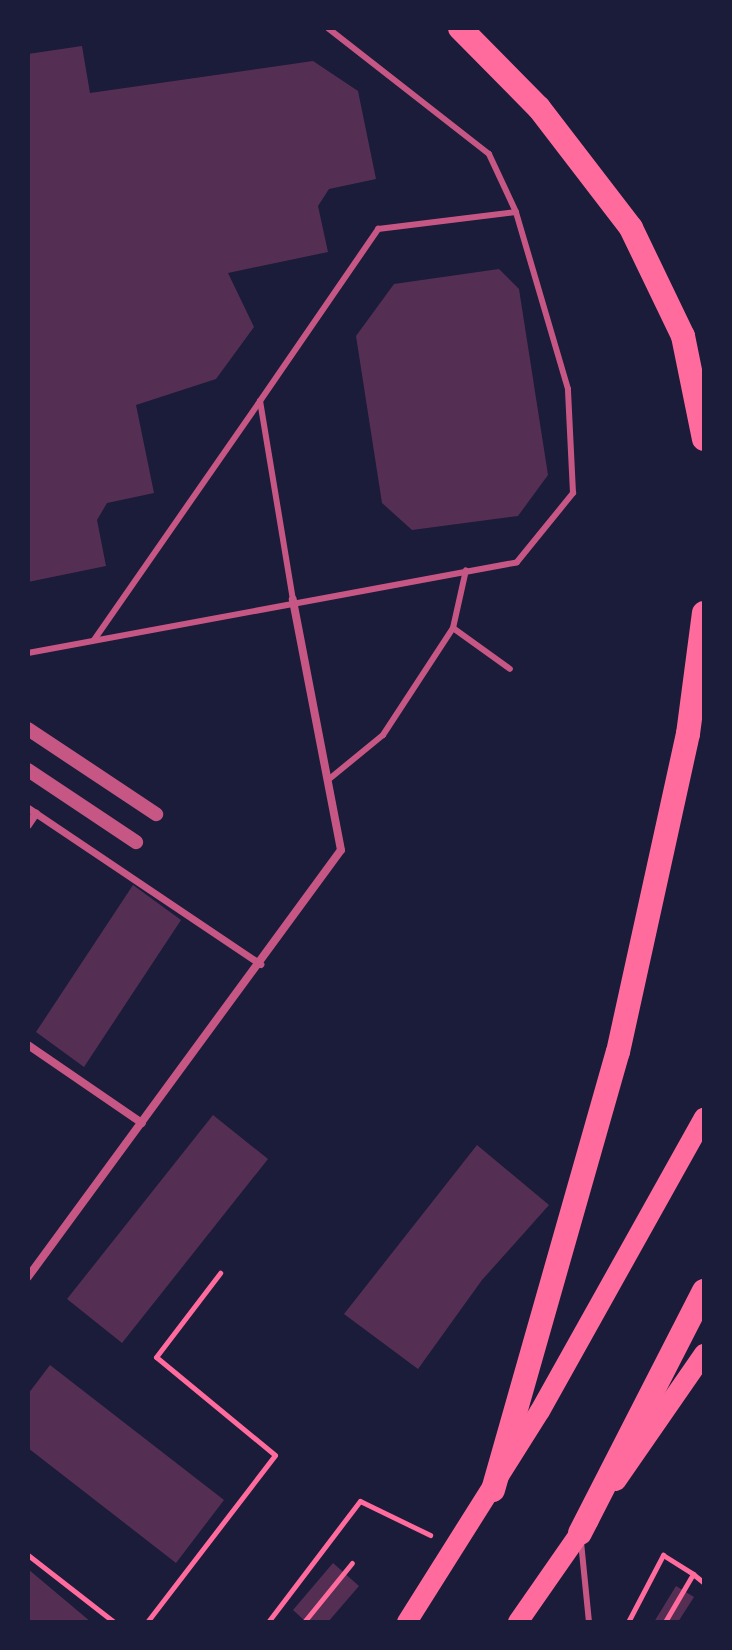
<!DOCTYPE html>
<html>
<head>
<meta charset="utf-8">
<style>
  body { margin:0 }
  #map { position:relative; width:732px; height:1650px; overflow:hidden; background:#1b1b3a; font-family:Merriweather,serif }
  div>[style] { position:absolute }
  .building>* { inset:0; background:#542f53 }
  .path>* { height:5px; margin:-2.5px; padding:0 2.5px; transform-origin:2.5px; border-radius:2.5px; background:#ff6b9d }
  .service>* { height:6px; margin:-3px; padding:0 3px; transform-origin:3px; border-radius:3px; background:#c65784 }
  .pedestrian>* { height:7px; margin:-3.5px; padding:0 3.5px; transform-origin:3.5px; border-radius:3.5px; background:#c65784 }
  .minor>* { height:8px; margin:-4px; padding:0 4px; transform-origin:4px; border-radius:4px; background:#c65784 }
  .tertiary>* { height:14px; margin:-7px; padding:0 7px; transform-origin:7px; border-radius:7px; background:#c65784 }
  .primary>* { height:20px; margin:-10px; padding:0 10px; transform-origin:10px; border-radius:10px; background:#ff6b9d }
  .motorway>* { height:24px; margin:-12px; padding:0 12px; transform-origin:12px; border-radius:12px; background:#ff6b9d }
  span { translate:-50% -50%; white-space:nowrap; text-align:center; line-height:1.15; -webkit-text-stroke:8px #1b1b3a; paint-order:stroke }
  .frame { position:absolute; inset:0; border:30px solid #1b1b3a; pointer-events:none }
</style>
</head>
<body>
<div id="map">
  <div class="building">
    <i style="clip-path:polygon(82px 46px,90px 93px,313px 61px,358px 91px,376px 179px,329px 189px,318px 206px,328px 252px,228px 273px,254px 327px,216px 379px,136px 405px,154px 493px,107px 503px,97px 520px,106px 566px,28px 582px,28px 54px)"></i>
    <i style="clip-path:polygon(499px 269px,519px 289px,548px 475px,518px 516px,412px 530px,382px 503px,356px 336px,394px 284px)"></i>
    <i style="clip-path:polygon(133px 885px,181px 920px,84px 1067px,36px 1032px)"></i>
    <i style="clip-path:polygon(213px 1115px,268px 1159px,122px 1343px,67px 1299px)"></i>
    <i style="clip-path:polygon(477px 1145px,549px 1205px,482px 1280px,418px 1369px,344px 1314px)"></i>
    <i style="clip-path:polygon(50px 1365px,224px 1500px,176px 1563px,28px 1448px,28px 1394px)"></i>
    <i style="clip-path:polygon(333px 1563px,359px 1586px,328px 1622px,306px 1622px,293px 1610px)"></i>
    <i style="clip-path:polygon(28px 1569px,91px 1622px,28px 1622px)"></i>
    <i style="clip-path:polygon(676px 1586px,694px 1597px,678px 1622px,654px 1622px)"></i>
  </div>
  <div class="path">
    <i style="left:28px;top:1555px;width:109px;rotate:37.9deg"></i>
    <i style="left:693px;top:1574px;width:14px;rotate:39deg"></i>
    <i style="left:147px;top:1622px;width:210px;rotate:-52.5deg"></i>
    <i style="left:275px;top:1455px;width:154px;rotate:-140.5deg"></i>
    <i style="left:156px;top:1357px;width:106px;rotate:-52.7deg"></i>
    <i style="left:268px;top:1622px;width:152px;rotate:-52.8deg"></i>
    <i style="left:360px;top:1501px;width:78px;rotate:25.9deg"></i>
    <i style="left:304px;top:1622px;width:76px;rotate:-50.9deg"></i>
    <i style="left:628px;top:1622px;width:76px;rotate:-62.4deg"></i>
    <i style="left:663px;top:1555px;width:36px;rotate:32deg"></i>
    <i style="left:693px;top:1574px;width:56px;rotate:120.3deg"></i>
  </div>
  <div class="service">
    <i style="left:293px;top:600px;width:202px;rotate:-99.4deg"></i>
    <i style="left:260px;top:401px;width:209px;rotate:-55.5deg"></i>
    <i style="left:378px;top:229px;width:139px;rotate:-7deg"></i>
    <i style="left:453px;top:628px;width:70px;rotate:35.7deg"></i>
    <i style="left:94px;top:640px;width:291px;rotate:-55.2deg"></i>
    <i style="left:28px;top:653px;width:497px;rotate:-10.5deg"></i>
    <i style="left:517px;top:562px;width:89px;rotate:-50.9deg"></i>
    <i style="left:573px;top:493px;width:104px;rotate:-92.8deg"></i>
    <i style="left:568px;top:389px;width:184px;rotate:-106.4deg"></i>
    <i style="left:516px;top:212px;width:64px;rotate:-115deg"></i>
    <i style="left:489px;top:154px;width:204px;rotate:-142deg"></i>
    <i style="left:328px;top:780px;width:71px;rotate:-39.3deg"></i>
    <i style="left:383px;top:735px;width:128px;rotate:-56.8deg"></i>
    <i style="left:453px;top:628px;width:59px;rotate:-77.4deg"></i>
    <i style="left:581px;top:1542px;width:80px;rotate:84.3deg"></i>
  </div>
  <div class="pedestrian">
    <i style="left:28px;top:808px;width:280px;rotate:33.9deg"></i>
  </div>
  <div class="minor">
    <i style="left:28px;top:825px;width:14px;rotate:-56deg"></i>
    <i style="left:28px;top:1045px;width:138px;rotate:34.4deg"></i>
    <i style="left:28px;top:1277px;width:529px;rotate:-53.76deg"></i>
    <i style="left:341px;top:850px;width:255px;rotate:-100.9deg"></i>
  </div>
  <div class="tertiary">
    <i style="left:28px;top:729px;width:154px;rotate:33.6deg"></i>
    <i style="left:28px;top:770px;width:130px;rotate:33.7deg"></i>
  </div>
  <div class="primary">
    <i style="left:616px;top:1481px;width:155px;rotate:-55.3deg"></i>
    <i style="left:407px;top:1622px;width:249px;rotate:-57.8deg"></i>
    <i style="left:540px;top:1411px;width:336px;rotate:-60.8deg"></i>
    <i style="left:518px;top:1622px;width:124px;rotate:-55.2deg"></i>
  </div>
  <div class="motorway">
    <i style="left:460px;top:28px;width:112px;rotate:45.4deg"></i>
    <i style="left:539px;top:108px;width:151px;rotate:52.5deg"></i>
    <i style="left:631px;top:228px;width:120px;rotate:64.3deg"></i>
    <i style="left:683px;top:336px;width:105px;rotate:78.5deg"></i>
    <i style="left:493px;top:1490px;width:455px;rotate:-74.1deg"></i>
    <i style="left:618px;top:1052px;width:326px;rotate:-77.6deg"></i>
    <i style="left:688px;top:734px;width:122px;rotate:-82.5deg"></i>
    <i style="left:580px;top:1533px;width:272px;rotate:-62.9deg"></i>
  </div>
  <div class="frame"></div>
</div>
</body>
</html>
